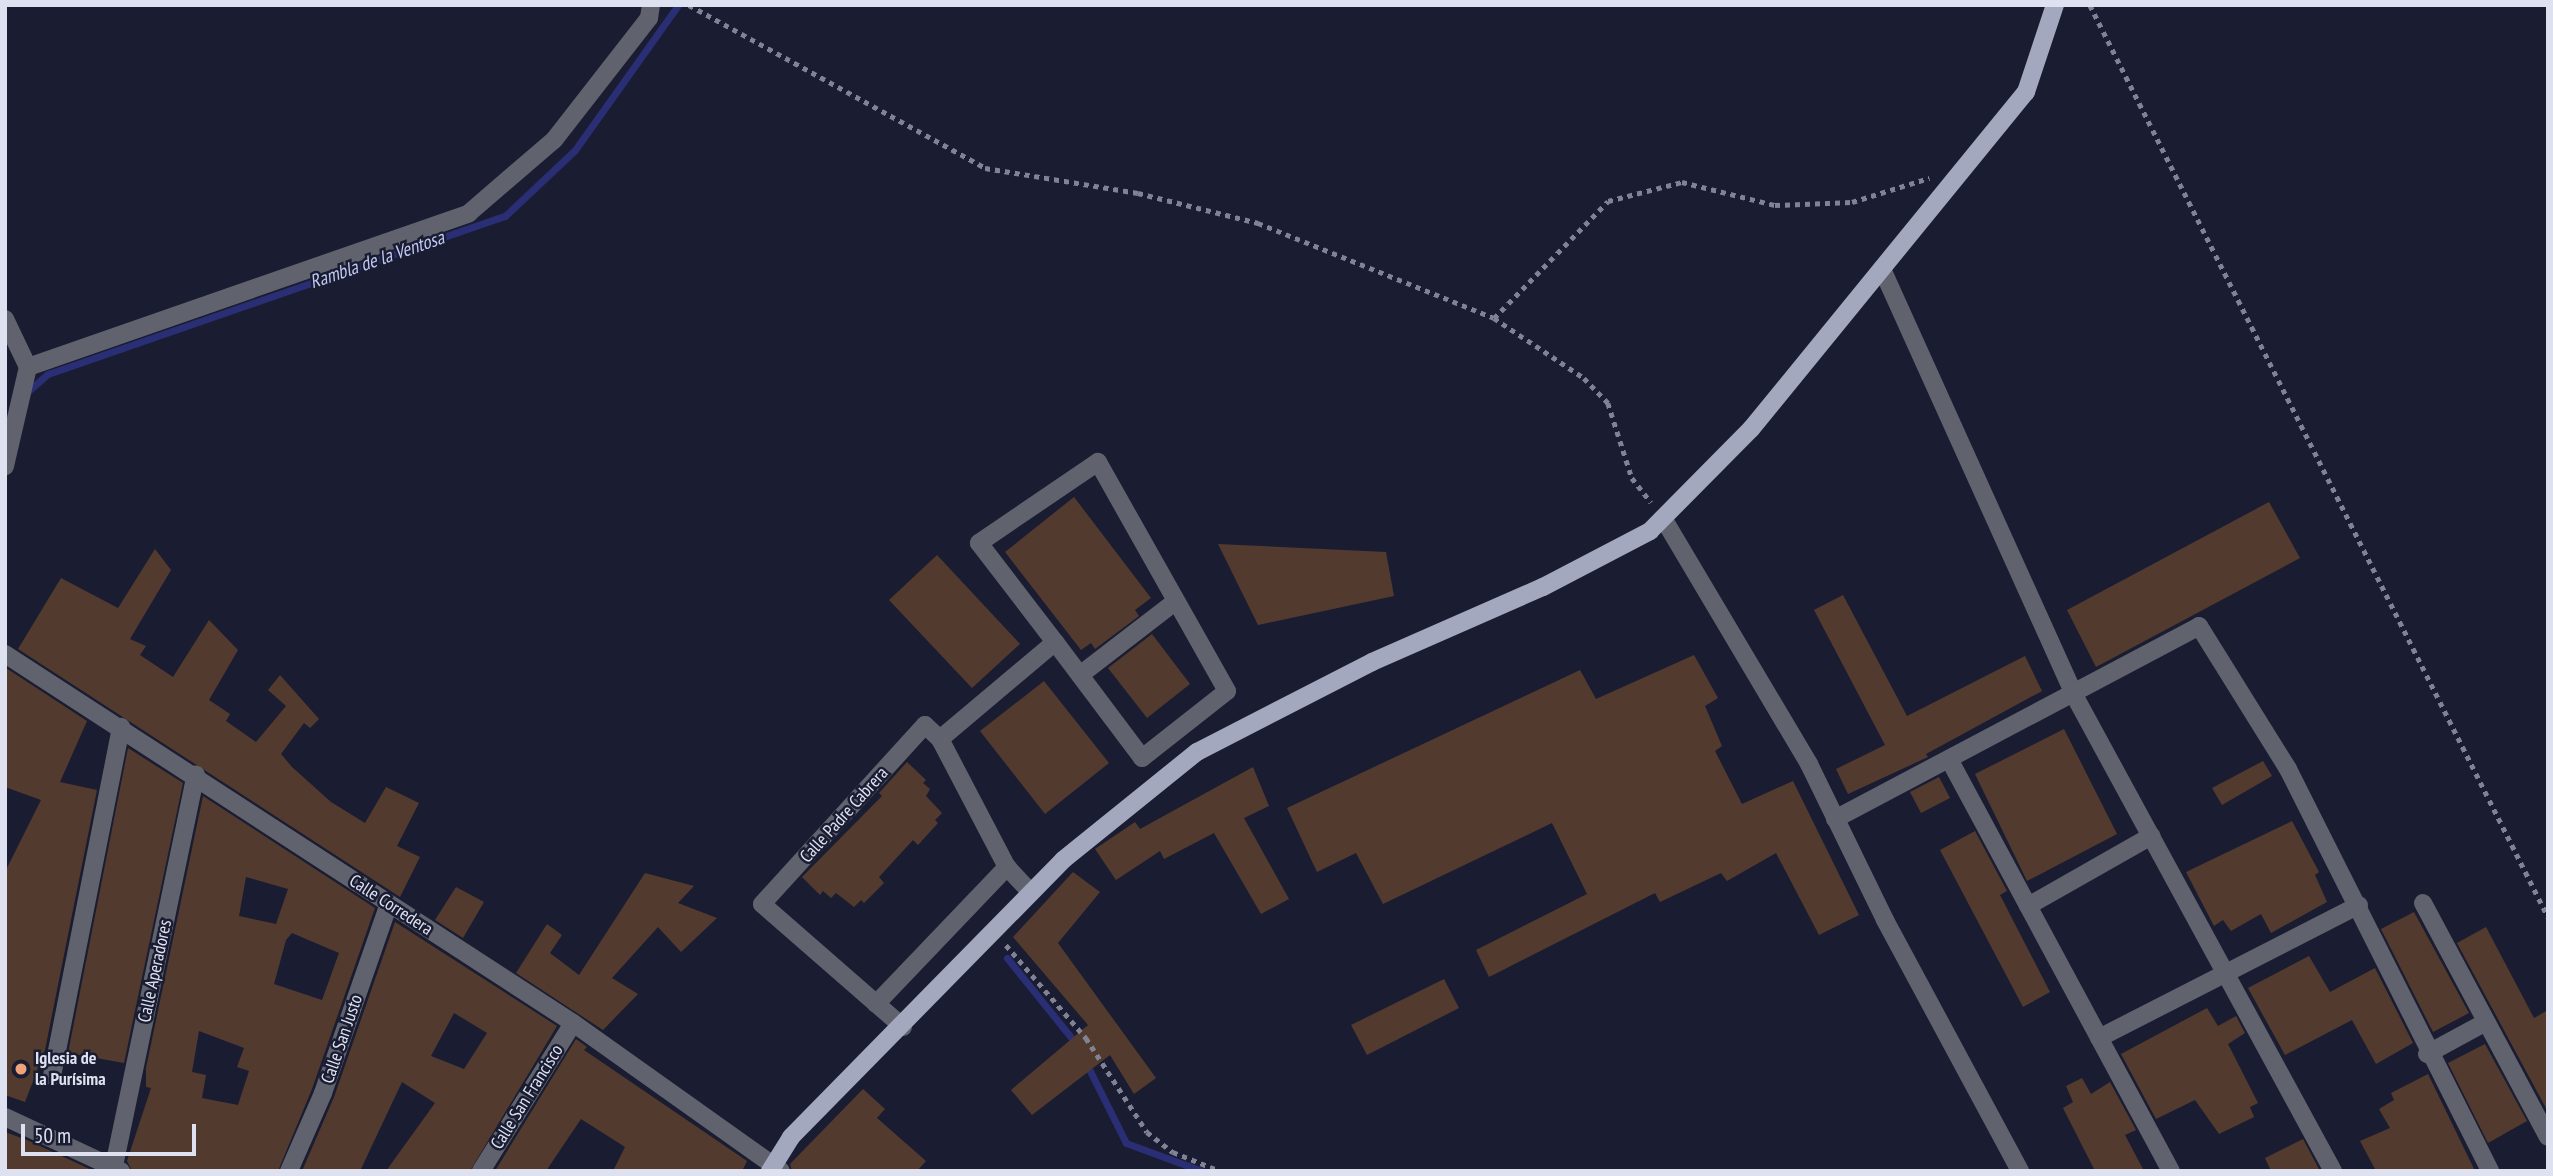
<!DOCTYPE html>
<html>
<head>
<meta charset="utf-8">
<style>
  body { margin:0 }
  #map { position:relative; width:2553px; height:1176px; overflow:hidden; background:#1a1d32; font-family:"PT Sans Narrow",sans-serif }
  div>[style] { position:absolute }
  .stream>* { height:7px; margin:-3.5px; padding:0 3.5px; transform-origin:3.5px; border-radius:3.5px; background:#2a2e75 }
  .building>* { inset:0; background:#533a2e }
  .path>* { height:4.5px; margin-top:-2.25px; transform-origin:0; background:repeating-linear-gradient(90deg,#808395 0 5px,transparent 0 10px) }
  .minor>* { height:18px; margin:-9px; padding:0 9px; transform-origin:9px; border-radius:9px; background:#60636e }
  .major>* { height:18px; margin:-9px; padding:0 9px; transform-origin:9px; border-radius:9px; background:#a3a8bf }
  .dots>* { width:19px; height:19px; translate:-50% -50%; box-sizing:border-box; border:4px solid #1a1d32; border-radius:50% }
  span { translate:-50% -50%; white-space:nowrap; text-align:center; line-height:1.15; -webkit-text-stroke:5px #1a1d32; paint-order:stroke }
  .street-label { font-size:18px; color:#dee1f0 }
  .poi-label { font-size:18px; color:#dee1f0; font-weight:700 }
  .left { translate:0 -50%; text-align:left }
  .water-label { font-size:19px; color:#c0c8f3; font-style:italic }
  .frame { position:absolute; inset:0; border:7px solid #dee1f0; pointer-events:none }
  .scale { position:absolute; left:21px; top:1124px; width:175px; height:32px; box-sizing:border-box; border:4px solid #dee1f0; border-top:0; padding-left:9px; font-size:21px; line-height:24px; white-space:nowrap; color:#dee1f0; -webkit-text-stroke:5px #1a1d32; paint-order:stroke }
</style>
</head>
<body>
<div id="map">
  <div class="stream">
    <i style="left:27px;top:392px;width:28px;rotate:-41deg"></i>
    <i style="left:48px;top:374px;width:484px;rotate:-19.1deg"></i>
    <i style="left:505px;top:216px;width:96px;rotate:-43.3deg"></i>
    <i style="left:575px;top:150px;width:178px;rotate:-54.6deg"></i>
    <i style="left:1007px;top:958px;width:113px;rotate:51.1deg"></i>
    <i style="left:1086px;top:1063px;width:89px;rotate:63.4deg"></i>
    <i style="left:1126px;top:1143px;width:81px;rotate:20.2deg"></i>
  </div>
  <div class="building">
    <i style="clip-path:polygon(1074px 497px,1151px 598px,1135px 610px,1139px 616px,1095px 649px,1091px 643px,1081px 650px,1005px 552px)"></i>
    <i style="clip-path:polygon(2269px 502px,2300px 558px,2096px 667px,2067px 610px)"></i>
    <i style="clip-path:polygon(1218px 544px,1386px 552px,1394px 596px,1258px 625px)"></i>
    <i style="clip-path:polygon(155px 549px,171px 570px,130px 639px,146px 646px,140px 655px,173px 677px,209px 620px,238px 650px,209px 700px,230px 714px,226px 721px,256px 742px,286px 706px,268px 690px,280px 675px,319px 719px,310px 728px,304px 723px,281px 754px,292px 767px,331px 802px,365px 823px,386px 787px,419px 803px,397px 846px,420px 857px,400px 897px,18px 649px,61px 578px,118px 608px)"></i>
    <i style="clip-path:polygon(937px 555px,1020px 644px,972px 688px,889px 600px)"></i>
    <i style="clip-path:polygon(1843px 595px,1907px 716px,2025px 656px,2042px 691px,1926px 754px,1928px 757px,1848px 794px,1836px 769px,1885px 745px,1814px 610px)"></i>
    <i style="clip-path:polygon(1152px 634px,1190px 684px,1147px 718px,1108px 668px)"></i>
    <i style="clip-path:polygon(1694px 655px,1718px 698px,1705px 706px,1722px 746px,1715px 751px,1742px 804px,1793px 781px,1859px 915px,1819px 935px,1776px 853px,1727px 881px,1721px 873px,1660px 902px,1655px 893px,1489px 977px,1476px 950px,1587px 894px,1552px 823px,1383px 904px,1356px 853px,1317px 872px,1287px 808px,1580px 670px,1596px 699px)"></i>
    <i style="clip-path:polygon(6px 668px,87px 721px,60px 782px,97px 790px,45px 1050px,25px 1102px,5px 1095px,5px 872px,41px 800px,5px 787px)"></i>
    <i style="clip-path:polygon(1044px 681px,1109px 763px,1045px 814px,980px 731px)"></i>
    <i style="clip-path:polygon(2064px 729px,2117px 834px,2027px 881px,1975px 774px)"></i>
    <i style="clip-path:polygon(128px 748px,183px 783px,124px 1063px,68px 1053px)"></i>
    <i style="clip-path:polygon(2263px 761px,2272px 776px,2222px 805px,2212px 788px)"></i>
    <i style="clip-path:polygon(907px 762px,926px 780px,923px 783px,930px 789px,926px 796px,942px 813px,935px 820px,938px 823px,918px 845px,913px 840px,879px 877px,884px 883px,864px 903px,861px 900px,854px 907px,836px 893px,831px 898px,823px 891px,820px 895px,802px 877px,882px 796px,879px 793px)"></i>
    <i style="clip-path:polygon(1253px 767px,1269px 806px,1244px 818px,1289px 899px,1261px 914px,1214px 833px,1164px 859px,1160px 851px,1116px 880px,1095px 849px,1135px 822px,1140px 829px)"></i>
    <i style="clip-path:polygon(1939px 777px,1950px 798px,1921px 813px,1910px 792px)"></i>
    <i style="clip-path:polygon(evenodd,203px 796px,375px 908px,312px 1089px,278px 1171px,132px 1171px,127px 1161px,151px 1088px,146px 1087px,146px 1068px,203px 796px,246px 877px,288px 889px,276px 924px,239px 916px,246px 877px,203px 796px,292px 933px,339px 953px,322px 1000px,274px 984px,286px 940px,292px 933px,203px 796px,199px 1031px,244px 1048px,237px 1067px,249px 1071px,238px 1105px,202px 1098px,206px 1075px,192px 1072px,199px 1031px)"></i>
    <i style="clip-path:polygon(2292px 821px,2319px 872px,2315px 875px,2327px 902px,2271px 933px,2261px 914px,2231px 931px,2223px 920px,2214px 926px,2186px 872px)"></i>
    <i style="clip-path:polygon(1975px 831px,2007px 891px,2000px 895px,2050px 992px,2023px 1007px,1940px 850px)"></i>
    <i style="clip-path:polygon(1073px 872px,1100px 892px,1058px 943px,1156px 1078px,1134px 1094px,1110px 1055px,1032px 1115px,1011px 1090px,1088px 1025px,1013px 937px)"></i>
    <i style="clip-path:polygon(645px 873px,694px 886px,678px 903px,717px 918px,681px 952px,658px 927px,612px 978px,638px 994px,603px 1030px,516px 973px,547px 924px,562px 935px,550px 953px,579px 975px)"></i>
    <i style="clip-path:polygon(456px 887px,484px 902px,463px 938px,435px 920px)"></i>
    <i style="clip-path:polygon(2414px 912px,2469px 1013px,2433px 1032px,2381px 929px)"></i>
    <i style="clip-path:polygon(evenodd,395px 922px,557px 1026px,470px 1171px,386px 1171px,435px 1103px,402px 1082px,360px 1171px,302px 1171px,334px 1097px,395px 922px,454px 1013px,487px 1033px,464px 1069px,431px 1056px,454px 1013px)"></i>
    <i style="clip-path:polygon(2486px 927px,2534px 1018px,2548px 1010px,2547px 1110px,2457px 943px)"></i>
    <i style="clip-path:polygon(2309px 956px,2330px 992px,2375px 968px,2413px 1043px,2376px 1064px,2352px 1020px,2285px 1055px,2248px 988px)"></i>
    <i style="clip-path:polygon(1444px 979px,1459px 1008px,1367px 1055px,1351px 1025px)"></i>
    <i style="clip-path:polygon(2207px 1008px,2218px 1026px,2236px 1016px,2245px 1033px,2228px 1044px,2258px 1103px,2250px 1107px,2254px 1117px,2219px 1134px,2195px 1100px,2156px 1119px,2121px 1054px)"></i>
    <i style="clip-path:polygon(576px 1039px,587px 1047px,584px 1050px,747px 1161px,742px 1171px,613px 1171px,625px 1147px,581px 1119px,546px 1171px,495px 1171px)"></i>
    <i style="clip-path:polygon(2485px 1044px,2527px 1121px,2488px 1143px,2448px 1063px)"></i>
    <i style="clip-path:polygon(2428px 1074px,2475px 1171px,2376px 1171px,2360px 1141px,2390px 1128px,2379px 1109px,2394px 1100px,2391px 1093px)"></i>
    <i style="clip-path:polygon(2082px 1078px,2091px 1094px,2110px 1082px,2136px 1130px,2125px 1135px,2144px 1171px,2095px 1171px,2063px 1108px,2073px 1102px,2066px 1086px)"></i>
    <i style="clip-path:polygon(863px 1089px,885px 1109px,877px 1118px,926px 1161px,917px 1171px,792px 1171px,790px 1164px)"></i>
    <i style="clip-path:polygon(5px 1132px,27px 1140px,94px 1171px,5px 1171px)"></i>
    <i style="clip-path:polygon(2303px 1139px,2320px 1171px,2271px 1171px,2265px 1158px)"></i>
  </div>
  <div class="path">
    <i style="left:689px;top:5px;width:338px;rotate:28.8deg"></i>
    <i style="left:985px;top:168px;width:155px;rotate:9.3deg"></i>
    <i style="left:1138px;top:193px;width:124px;rotate:14deg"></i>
    <i style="left:1258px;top:223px;width:254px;rotate:21.9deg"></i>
    <i style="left:1494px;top:318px;width:108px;rotate:33.7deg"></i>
    <i style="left:1584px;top:378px;width:35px;rotate:46deg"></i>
    <i style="left:1608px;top:403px;width:79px;rotate:72.3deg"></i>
    <i style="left:1632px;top:478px;width:31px;rotate:52deg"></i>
    <i style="left:2090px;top:5px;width:1021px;rotate:63.33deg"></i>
    <i style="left:1494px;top:318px;width:163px;rotate:-45.7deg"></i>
    <i style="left:1608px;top:201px;width:76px;rotate:-14.4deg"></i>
    <i style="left:1682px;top:182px;width:96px;rotate:13.9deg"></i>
    <i style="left:1775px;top:205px;width:77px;rotate:-2.2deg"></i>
    <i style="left:1852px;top:202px;width:81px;rotate:-17.3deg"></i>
    <i style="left:1006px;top:945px;width:123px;rotate:49.3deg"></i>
    <i style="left:1086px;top:1038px;width:112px;rotate:57deg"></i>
    <i style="left:1147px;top:1132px;width:33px;rotate:38deg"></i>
    <i style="left:1173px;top:1152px;width:51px;rotate:22deg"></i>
  </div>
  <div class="minor">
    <i style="left:1882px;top:269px;width:465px;rotate:65.7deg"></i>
    <i style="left:2073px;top:693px;width:544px;rotate:61.46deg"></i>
    <i style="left:5px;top:319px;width:53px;rotate:64.4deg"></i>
    <i style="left:28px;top:367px;width:102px;rotate:103.1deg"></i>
    <i style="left:28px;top:367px;width:467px;rotate:-19.2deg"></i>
    <i style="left:469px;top:213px;width:112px;rotate:-40.7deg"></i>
    <i style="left:554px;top:140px;width:155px;rotate:-52.1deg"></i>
    <i style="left:649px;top:18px;width:13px;rotate:-81deg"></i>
    <i style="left:1663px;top:518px;width:286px;rotate:59.3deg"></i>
    <i style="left:1809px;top:764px;width:174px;rotate:64deg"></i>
    <i style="left:1885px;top:920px;width:285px;rotate:61.7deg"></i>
    <i style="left:5px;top:654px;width:677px;rotate:33.01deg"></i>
    <i style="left:573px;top:1023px;width:255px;rotate:35.4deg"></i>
    <i style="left:1080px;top:675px;width:121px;rotate:-37.6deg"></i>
    <i style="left:940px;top:739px;width:150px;rotate:-40.1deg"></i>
    <i style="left:1055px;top:642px;width:145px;rotate:53.1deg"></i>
    <i style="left:1142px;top:758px;width:108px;rotate:-38.2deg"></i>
    <i style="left:1227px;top:691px;width:263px;rotate:-119.4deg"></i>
    <i style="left:1098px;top:462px;width:144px;rotate:145.8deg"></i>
    <i style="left:979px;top:543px;width:125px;rotate:52.5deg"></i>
    <i style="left:1949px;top:759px;width:468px;rotate:61.7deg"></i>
    <i style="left:1835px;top:819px;width:412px;rotate:-27.9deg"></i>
    <i style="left:2199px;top:626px;width:168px;rotate:58.1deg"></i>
    <i style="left:2288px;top:769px;width:450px;rotate:63.3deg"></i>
    <i style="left:2423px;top:903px;width:265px;rotate:61.9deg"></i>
    <i style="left:2028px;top:906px;width:142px;rotate:-29.6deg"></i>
    <i style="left:876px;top:1004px;width:190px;rotate:-46.3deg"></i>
    <i style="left:903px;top:1027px;width:187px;rotate:-138.9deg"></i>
    <i style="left:762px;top:904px;width:242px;rotate:-47.7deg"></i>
    <i style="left:925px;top:725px;width:21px;rotate:43deg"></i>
    <i style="left:940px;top:739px;width:144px;rotate:62.4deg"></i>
    <i style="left:1007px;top:867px;width:35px;rotate:47deg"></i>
    <i style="left:2099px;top:1038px;width:292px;rotate:-27.1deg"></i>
    <i style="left:2427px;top:1054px;width:67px;rotate:-28.5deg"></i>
    <i style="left:52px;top:1076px;width:356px;rotate:-78.8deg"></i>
    <i style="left:5px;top:1117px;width:128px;rotate:25deg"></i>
    <i style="left:114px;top:1166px;width:400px;rotate:-78.2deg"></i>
    <i style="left:289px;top:1171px;width:85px;rotate:-66.4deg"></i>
    <i style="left:323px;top:1093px;width:200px;rotate:-70.8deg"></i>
    <i style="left:481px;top:1171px;width:174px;rotate:-58.1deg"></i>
  </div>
  <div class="major">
    <i style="left:770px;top:1171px;width:40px;rotate:-58deg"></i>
    <i style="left:791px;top:1137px;width:388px;rotate:-45.5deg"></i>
    <i style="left:1063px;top:860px;width:172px;rotate:-38.9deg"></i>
    <i style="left:1197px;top:752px;width:197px;rotate:-27.2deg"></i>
    <i style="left:1372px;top:662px;width:187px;rotate:-23.7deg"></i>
    <i style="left:1543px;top:587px;width:121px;rotate:-27.6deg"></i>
    <i style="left:1650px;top:531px;width:144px;rotate:-45.3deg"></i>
    <i style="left:1751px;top:429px;width:435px;rotate:-50.8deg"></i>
    <i style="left:2026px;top:92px;width:92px;rotate:-71.6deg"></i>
  </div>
  <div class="dots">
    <i style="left:21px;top:1069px;background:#f0a27a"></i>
  </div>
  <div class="street-label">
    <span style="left:844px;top:815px;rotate:-48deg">Calle Padre Cabrera</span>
    <span style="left:391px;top:905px;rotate:33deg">Calle Corredera</span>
    <span style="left:155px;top:971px;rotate:-78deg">Calle Aperadores</span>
    <span style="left:342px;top:1039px;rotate:-71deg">Calle San Justo</span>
    <span style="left:527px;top:1097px;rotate:-58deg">Calle San Francisco</span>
  </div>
  <div class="poi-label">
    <span class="left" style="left:35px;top:1069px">Iglesia de<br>la Purísima</span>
  </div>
  <div class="water-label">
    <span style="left:377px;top:260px;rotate:-19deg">Rambla de la Ventosa</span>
  </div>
  <div class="frame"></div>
  <div class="scale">50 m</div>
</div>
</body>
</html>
